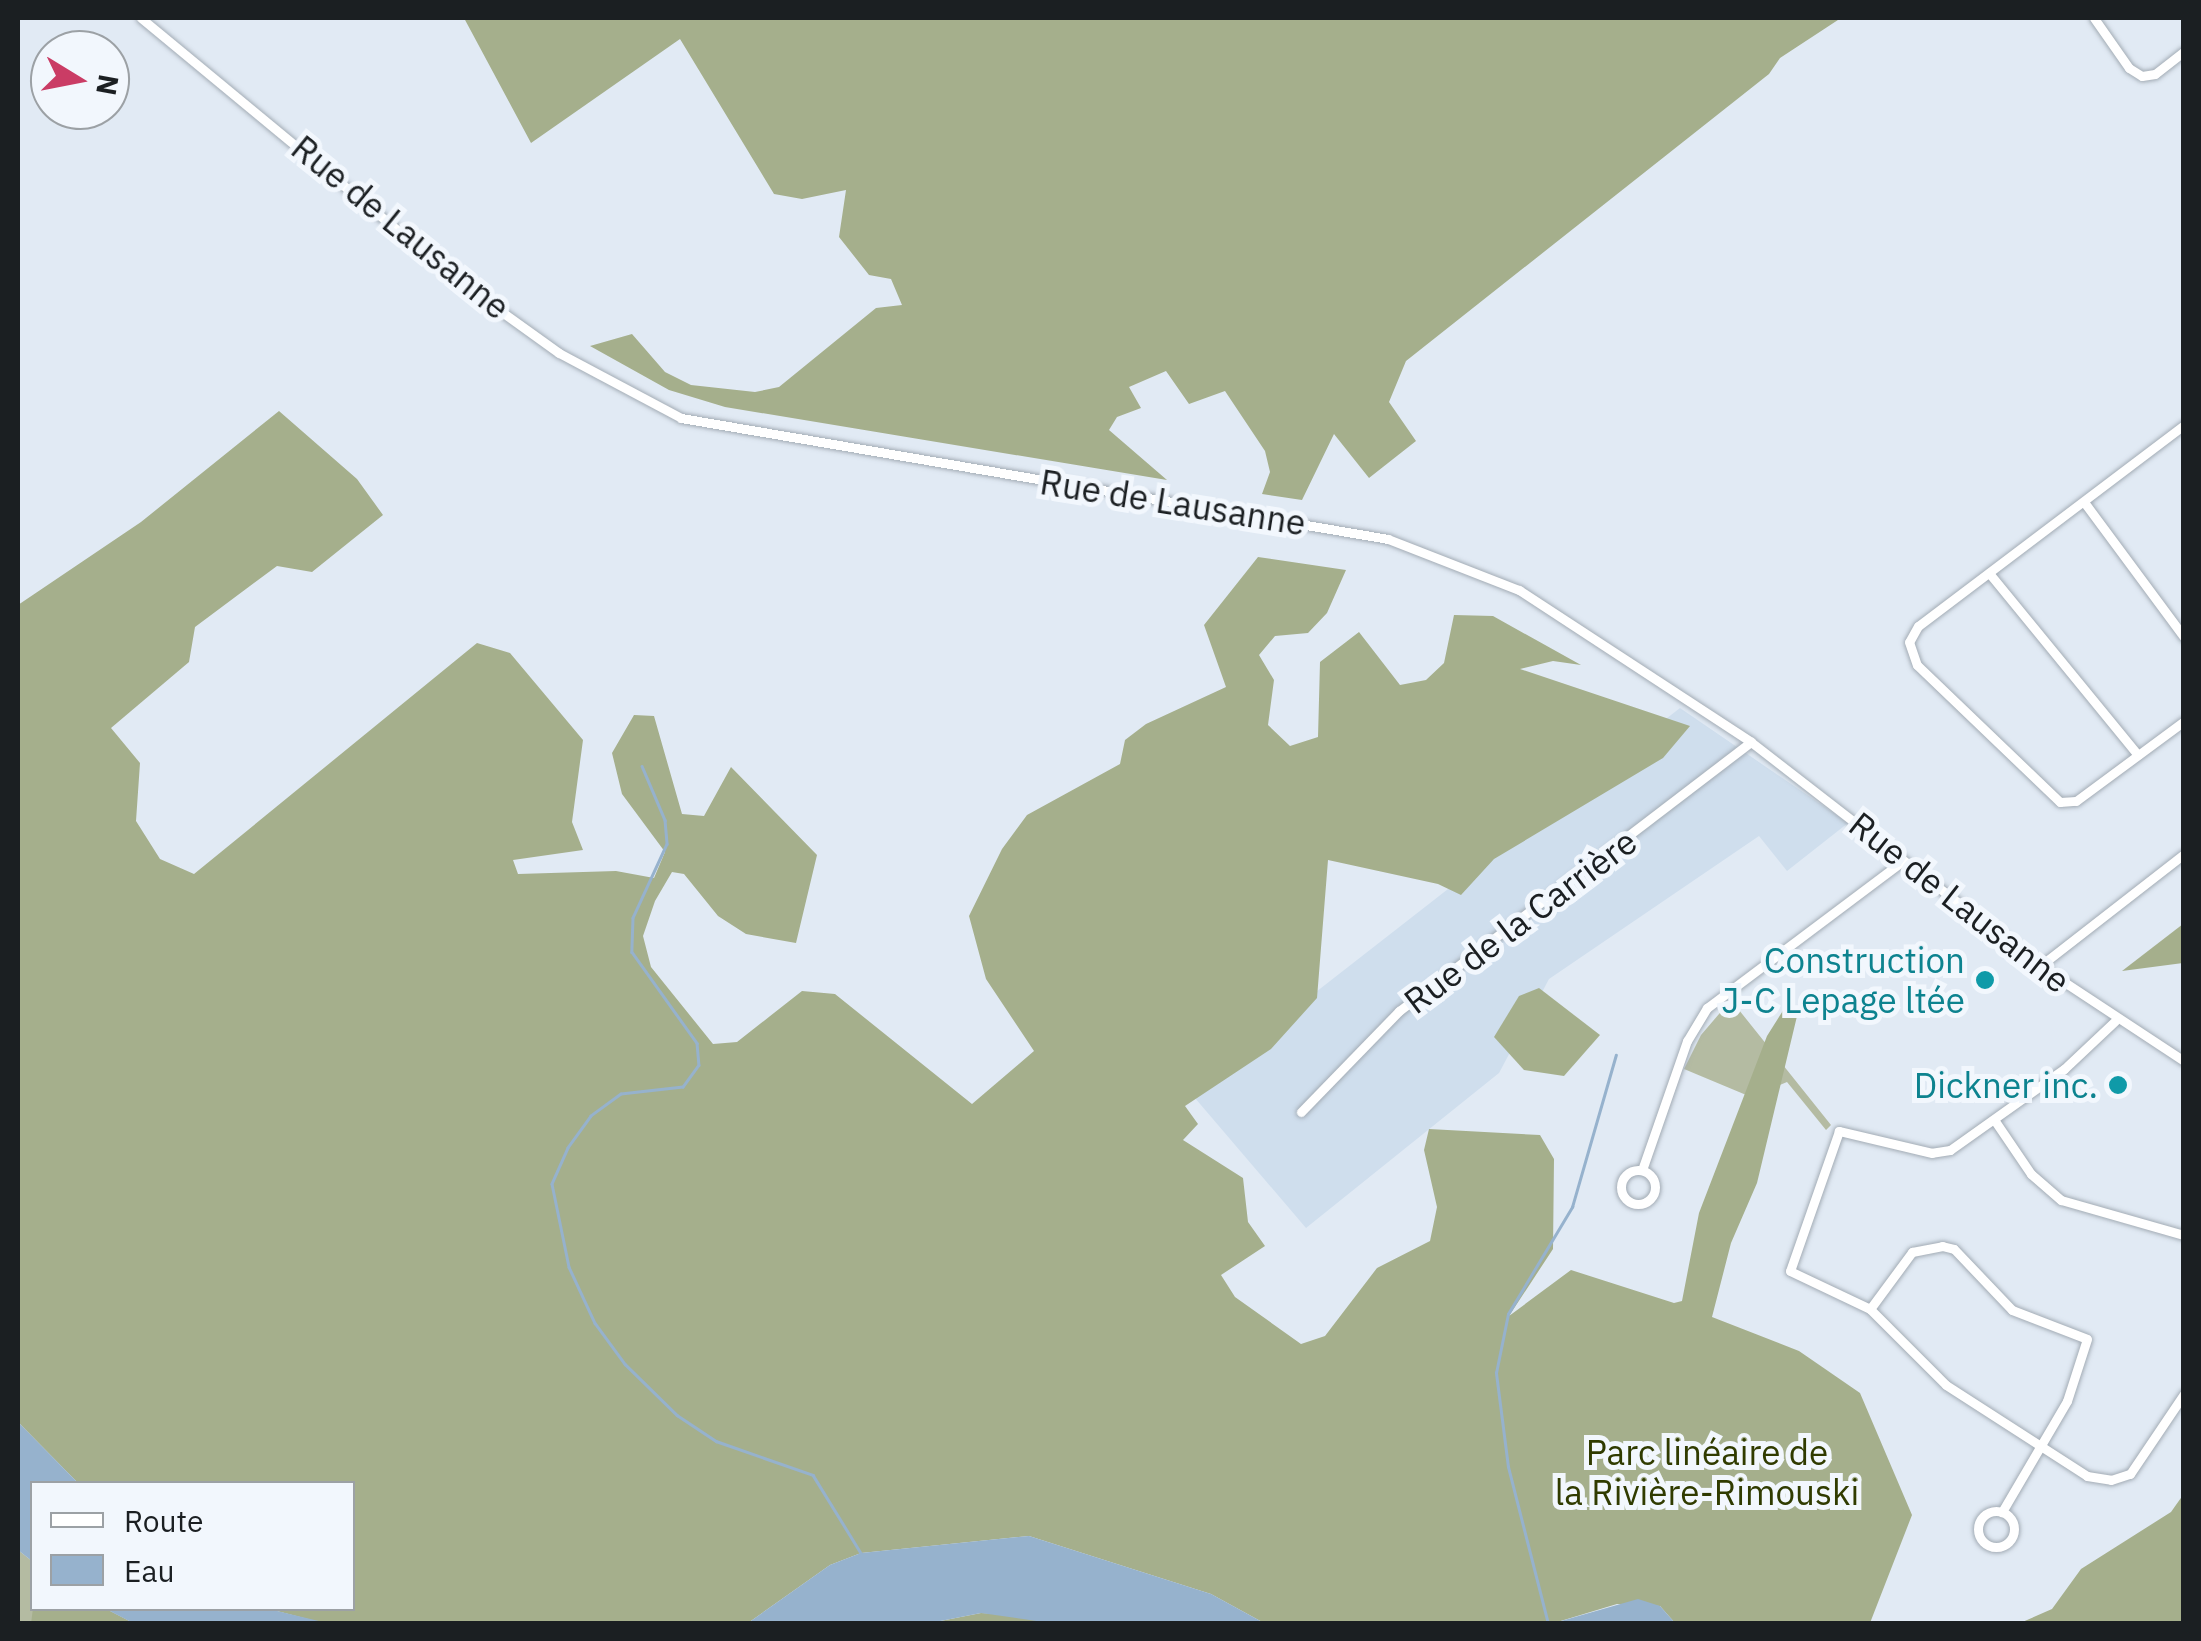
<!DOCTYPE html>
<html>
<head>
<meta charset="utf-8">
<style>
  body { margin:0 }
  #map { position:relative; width:2201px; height:1641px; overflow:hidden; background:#e1eaf4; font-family:"IBM Plex Sans",sans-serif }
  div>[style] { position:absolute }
  .built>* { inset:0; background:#cfdeed }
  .green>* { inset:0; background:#b4bba2 }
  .forest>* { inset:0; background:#a5af8c }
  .water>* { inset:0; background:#96b2cd }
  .stream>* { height:2.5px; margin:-1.25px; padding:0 1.25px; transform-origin:1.25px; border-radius:1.25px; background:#96b2cd }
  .roads { filter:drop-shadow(0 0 2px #a3acb5) drop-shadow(0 0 2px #a3acb5) }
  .minor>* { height:9px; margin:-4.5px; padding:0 4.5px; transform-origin:4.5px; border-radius:4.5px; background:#fff }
  .minor>.ring { margin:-4.5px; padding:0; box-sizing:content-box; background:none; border:9px solid #fff; border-radius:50% }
  .dots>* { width:28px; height:28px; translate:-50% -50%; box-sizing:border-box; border:5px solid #f2f7fd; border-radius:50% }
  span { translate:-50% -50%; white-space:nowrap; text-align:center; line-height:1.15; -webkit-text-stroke:10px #f2f7fd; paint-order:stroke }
  .street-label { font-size:35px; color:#1b1f22 }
  .culture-label { font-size:35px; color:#0d838f }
  .right { translate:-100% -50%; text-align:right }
  .park-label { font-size:35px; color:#303b00 }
  .frame { position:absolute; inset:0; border:20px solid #1b1f22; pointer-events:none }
  .legend { position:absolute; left:30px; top:1481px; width:325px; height:130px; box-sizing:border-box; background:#f2f7fd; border:2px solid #9ca1a5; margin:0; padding:12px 18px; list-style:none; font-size:30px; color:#1b1f22 }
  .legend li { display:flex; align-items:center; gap:20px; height:50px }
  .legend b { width:50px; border:2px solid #9ca1a5 }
  .north { position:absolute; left:30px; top:30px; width:100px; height:100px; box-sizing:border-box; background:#f2f7fd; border:2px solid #9ca1a5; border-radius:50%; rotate:100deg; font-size:28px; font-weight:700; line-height:40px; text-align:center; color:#1b1f22 }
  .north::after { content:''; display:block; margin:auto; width:35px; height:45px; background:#ca3c65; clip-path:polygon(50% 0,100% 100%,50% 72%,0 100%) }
</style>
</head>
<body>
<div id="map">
  <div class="built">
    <i style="clip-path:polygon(1680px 708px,1848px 823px,1787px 871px,1759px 836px,1549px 979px,1499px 1073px,1306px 1228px,1189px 1091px)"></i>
  </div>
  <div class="green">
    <i style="clip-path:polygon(1731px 1000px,1831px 1125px,1826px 1130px,1787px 1082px,1751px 1097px,1684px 1069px,1701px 1035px)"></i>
    <i style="clip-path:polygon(18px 1550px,32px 1561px,32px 1608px,106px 1609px,133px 1623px,18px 1623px)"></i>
  </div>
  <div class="forest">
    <i style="clip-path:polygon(464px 18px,1841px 18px,1780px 58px,1769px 74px,1406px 361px,1389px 402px,1416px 441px,1369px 478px,1334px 434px,1302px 500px,1262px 494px,1270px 472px,1265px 451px,1225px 391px,1189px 404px,1166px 371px,1129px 387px,1141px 408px,1117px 417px,1109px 430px,1167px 480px,725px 407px,669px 390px,590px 346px,632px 334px,665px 372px,691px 385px,755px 392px,779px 387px,876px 308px,902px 305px,891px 279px,869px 275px,839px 237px,846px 190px,802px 199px,774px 194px,680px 39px,531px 143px)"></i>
    <i style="clip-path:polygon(279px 411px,357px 479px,383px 515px,312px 572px,277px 566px,195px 627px,189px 662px,111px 728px,140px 763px,136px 821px,160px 859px,194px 874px,477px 643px,510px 653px,583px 740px,572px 822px,583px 850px,513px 860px,518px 874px,616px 871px,654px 878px,665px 852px,622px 794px,612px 753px,634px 715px,654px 716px,682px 814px,704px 816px,731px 767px,817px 855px,796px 943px,746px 934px,718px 916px,684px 874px,672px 872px,655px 901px,643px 936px,651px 967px,713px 1044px,737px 1042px,802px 991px,835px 994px,972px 1104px,1034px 1051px,986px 979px,969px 916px,1002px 849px,1027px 815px,1120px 764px,1125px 740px,1146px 724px,1226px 687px,1204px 625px,1258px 557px,1346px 570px,1327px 613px,1308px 633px,1275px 636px,1259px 655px,1274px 680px,1268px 725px,1290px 746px,1318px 737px,1320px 662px,1359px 632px,1400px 685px,1426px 680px,1444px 663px,1454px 615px,1493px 616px,1581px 665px,1553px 661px,1520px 669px,1690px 726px,1663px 758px,1494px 859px,1461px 895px,1438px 884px,1328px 860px,1317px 998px,1271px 1049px,1185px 1106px,1198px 1124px,1183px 1140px,1243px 1178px,1248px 1222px,1265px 1246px,1221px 1275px,1235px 1297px,1301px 1344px,1325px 1336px,1377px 1268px,1430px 1241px,1437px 1207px,1424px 1150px,1429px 1129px,1540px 1135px,1554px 1159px,1553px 1249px,1509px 1316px,1571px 1270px,1674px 1303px,1682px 1301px,1699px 1213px,1767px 1036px,1784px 1009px,1798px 1012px,1757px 1183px,1731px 1243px,1712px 1317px,1799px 1351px,1860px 1393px,1912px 1515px,1870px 1623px,1675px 1623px,1660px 1606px,1617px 1604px,1554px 1623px,1264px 1623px,1211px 1594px,1029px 1536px,861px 1553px,830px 1565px,748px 1623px,327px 1624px,269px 1609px,352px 1608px,352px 1484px,78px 1483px,18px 1422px,18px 605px,141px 522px)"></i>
    <i style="clip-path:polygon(2183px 924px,2183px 963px,2122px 971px)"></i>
    <i style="clip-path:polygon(1539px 988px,1600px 1035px,1564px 1076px,1524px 1070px,1494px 1037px,1519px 996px)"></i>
    <i style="clip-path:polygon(2183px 1495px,2183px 1623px,2020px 1623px,2052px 1609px,2081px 1569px,2171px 1512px)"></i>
    <i style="clip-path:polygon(33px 1608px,106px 1609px,133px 1623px,31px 1624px)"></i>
    <i style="clip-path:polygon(981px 1613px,1027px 1615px,1057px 1623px,925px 1624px)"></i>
  </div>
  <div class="water">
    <i style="clip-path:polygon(18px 1422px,78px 1483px,32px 1484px,32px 1561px,18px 1550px)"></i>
    <i style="clip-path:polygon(1029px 1536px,1211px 1594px,1264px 1623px,1057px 1624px,981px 1613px,925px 1624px,748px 1623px,830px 1565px,861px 1553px)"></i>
    <i style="clip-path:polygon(1638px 1599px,1660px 1606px,1675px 1623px,1554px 1623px)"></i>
    <i style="clip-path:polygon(106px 1609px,269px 1609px,327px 1623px,133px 1623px)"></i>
  </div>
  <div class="stream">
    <i style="left:642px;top:766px;width:59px;rotate:66.9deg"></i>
    <i style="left:665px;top:820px;width:24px;rotate:85deg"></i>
    <i style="left:667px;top:844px;width:81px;rotate:114.7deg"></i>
    <i style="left:633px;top:918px;width:34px;rotate:92deg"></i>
    <i style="left:632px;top:952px;width:112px;rotate:54.5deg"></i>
    <i style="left:697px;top:1043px;width:22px;rotate:85deg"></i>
    <i style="left:699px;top:1065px;width:27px;rotate:126deg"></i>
    <i style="left:683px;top:1087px;width:62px;rotate:173.6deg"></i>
    <i style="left:621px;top:1094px;width:37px;rotate:144deg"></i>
    <i style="left:591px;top:1116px;width:39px;rotate:126deg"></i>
    <i style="left:568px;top:1148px;width:39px;rotate:114deg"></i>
    <i style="left:552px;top:1184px;width:85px;rotate:78.4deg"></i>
    <i style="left:569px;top:1267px;width:62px;rotate:65.1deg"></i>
    <i style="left:595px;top:1323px;width:51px;rotate:53.8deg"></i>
    <i style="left:625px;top:1364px;width:73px;rotate:44.4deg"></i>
    <i style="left:677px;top:1415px;width:47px;rotate:33.7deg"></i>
    <i style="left:716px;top:1441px;width:103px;rotate:19.3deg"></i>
    <i style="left:813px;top:1475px;width:92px;rotate:58.4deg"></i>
    <i style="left:1548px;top:1624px;width:162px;rotate:-104.3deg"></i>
    <i style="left:1508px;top:1467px;width:95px;rotate:-97.3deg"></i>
    <i style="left:1496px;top:1373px;width:60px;rotate:-78.5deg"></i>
    <i style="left:1508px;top:1314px;width:125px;rotate:-59.1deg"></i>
    <i style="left:1572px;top:1207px;width:158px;rotate:-73.9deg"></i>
  </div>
  <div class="roads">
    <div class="minor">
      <i style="left:141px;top:18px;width:418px;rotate:39.6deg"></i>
      <i style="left:463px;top:284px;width:118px;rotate:35.7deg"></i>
      <i style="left:559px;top:353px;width:138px;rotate:28deg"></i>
      <i style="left:681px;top:418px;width:717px;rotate:9.71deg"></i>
      <i style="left:1388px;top:539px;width:141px;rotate:21.3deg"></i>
      <i style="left:1519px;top:590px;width:277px;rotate:33.2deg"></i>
      <i style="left:1751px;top:742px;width:366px;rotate:37.8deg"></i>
      <i style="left:2040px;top:966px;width:173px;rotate:33.4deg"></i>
      <i style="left:2094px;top:18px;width:61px;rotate:55deg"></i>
      <i style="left:2129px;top:68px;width:15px;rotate:32deg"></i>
      <i style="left:2142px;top:76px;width:13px;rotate:-9deg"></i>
      <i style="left:2155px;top:74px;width:37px;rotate:-38deg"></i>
      <i style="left:2184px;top:425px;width:333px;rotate:142.9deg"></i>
      <i style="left:1918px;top:626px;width:18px;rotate:119deg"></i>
      <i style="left:1909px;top:642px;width:24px;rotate:71deg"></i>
      <i style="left:1917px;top:665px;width:198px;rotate:43.8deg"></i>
      <i style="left:2060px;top:802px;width:16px;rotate:-4deg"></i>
      <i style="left:2076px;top:801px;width:134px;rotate:-36.5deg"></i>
      <i style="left:2084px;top:502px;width:168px;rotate:53.5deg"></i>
      <i style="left:1989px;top:573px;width:235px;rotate:50.7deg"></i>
      <i style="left:2040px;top:966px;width:182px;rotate:-37.9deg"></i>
      <i style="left:2115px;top:1021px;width:70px;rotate:136.7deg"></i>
      <i style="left:2064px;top:1069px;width:140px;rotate:144.6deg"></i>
      <i style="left:1950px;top:1150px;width:18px;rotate:171deg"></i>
      <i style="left:1932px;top:1153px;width:96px;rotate:-166.7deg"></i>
      <i style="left:1839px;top:1131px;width:148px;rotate:109.3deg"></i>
      <i style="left:1790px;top:1271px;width:89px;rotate:25.4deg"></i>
      <i style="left:1870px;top:1309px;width:107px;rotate:45deg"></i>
      <i style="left:1946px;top:1385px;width:168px;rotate:32.8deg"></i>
      <i style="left:2087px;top:1476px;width:24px;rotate:9deg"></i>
      <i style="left:2111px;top:1480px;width:20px;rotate:-18deg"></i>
      <i style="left:2130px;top:1474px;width:97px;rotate:-56deg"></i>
      <i style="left:1301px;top:1112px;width:141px;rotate:-45.9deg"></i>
      <i style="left:1399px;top:1011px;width:443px;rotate:-37.4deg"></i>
      <i style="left:1995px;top:1121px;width:64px;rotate:55.8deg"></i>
      <i style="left:2031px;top:1174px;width:40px;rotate:41deg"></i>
      <i style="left:2061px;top:1200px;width:128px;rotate:15.9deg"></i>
      <i style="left:1642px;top:1170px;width:137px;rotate:-70.8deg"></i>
      <i style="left:1687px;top:1041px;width:39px;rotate:-59deg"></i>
      <i style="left:1707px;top:1008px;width:245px;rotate:-36.9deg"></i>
      <i class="ring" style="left:1621px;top:1170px;width:25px;height:25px"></i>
      <i style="left:1870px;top:1309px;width:71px;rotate:-53.6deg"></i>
      <i style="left:1912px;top:1252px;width:31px;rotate:-11deg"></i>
      <i style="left:1942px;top:1246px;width:12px;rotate:14deg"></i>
      <i style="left:1954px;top:1249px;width:84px;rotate:46.4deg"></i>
      <i style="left:2012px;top:1310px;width:80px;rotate:21.1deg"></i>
      <i style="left:2087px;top:1339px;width:65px;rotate:107.9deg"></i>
      <i style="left:2067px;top:1401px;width:129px;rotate:120.4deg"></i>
      <i class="ring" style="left:1978px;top:1511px;width:27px;height:27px"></i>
    </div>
  </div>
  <div class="dots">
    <i style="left:1985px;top:980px;background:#0f9aa8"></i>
    <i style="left:2118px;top:1085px;background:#0f9aa8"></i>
  </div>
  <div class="street-label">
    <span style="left:401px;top:227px;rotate:39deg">Rue de Lausanne</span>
    <span style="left:1173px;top:502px;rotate:9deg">Rue de Lausanne</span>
    <span style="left:1960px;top:902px;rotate:38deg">Rue de Lausanne</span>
    <span style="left:1520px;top:921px;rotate:-37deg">Rue de la Carrière</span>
  </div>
  <div class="culture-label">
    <span class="right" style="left:1965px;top:980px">Construction<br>J-C Lepage ltée</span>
    <span class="right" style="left:2098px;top:1085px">Dickner inc.</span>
  </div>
  <div class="park-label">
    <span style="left:1707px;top:1472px">Parc linéaire de<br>la Rivière-Rimouski</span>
  </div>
  <div class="frame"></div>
  <ul class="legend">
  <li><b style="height:12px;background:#fff"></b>Route</li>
  <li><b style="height:28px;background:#96b2cd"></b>Eau</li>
  </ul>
  <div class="north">N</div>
</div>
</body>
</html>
